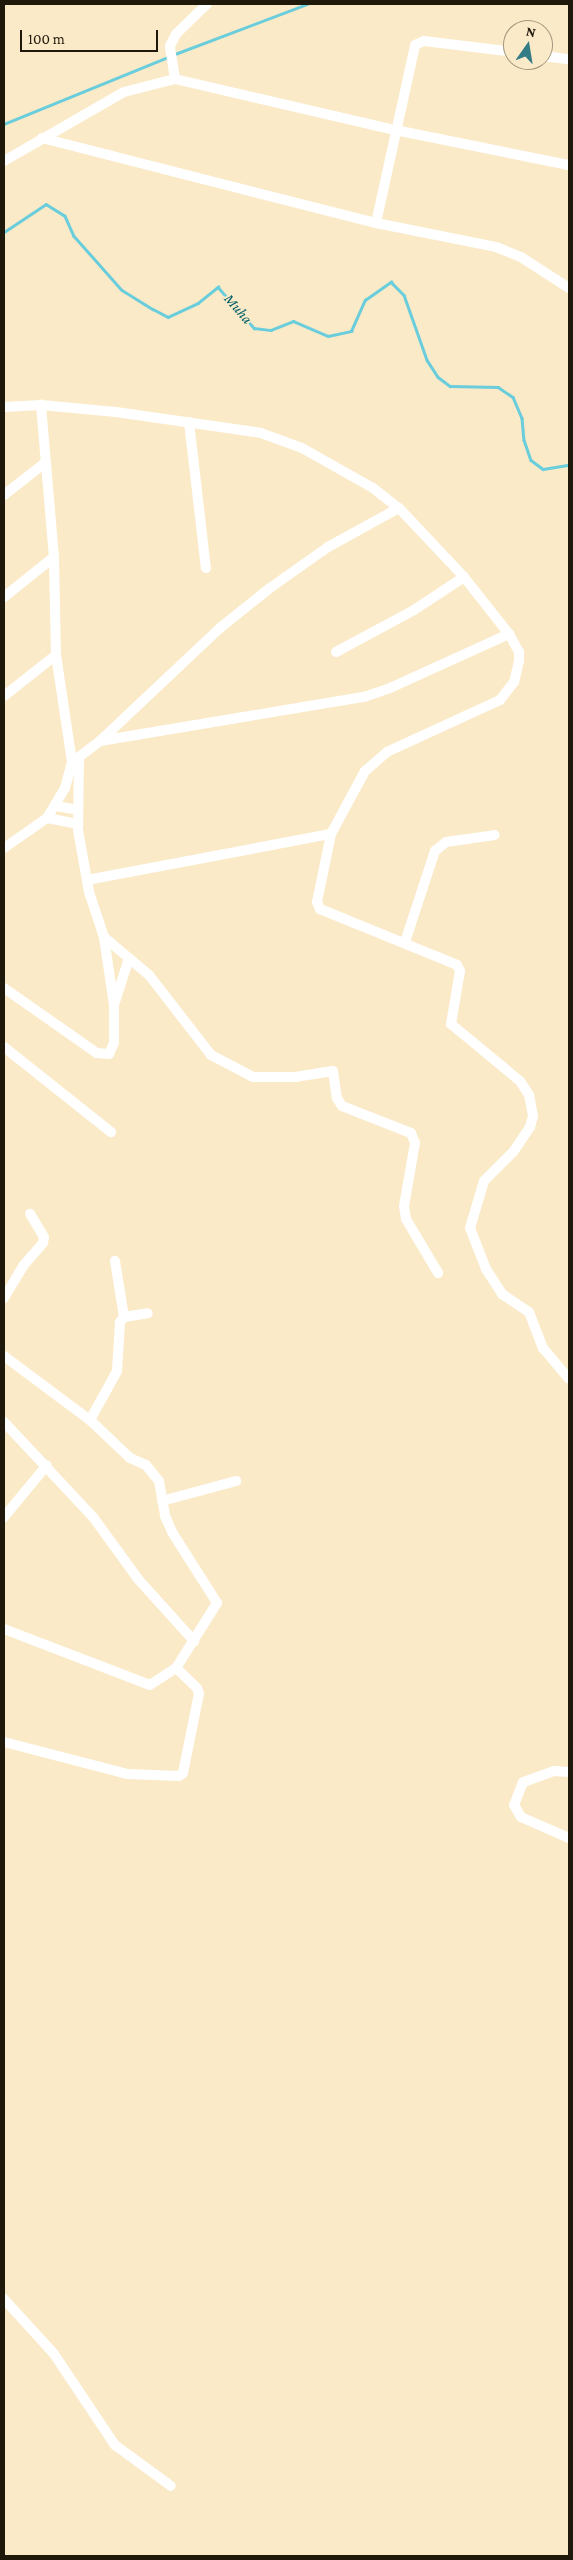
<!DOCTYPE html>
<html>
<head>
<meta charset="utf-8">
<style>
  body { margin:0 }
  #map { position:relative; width:573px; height:2560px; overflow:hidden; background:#fbeac8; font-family:"Crimson Pro",serif }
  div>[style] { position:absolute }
  .stream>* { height:2.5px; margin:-1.25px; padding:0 1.25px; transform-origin:1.25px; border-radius:1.25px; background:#69cddc }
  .street>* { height:10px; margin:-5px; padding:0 5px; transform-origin:5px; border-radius:5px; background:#fff }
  span { translate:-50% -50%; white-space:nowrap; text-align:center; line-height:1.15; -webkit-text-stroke:4px #fbeac8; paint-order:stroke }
  .water-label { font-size:15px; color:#025f69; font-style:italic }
  .frame { position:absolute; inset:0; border:5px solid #1f190c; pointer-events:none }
  .north { position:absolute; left:503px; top:20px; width:50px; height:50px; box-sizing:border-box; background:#fbeac8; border:1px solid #a3967d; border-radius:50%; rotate:13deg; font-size:14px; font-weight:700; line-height:20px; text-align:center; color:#1f190c }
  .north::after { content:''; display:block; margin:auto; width:18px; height:22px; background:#337b85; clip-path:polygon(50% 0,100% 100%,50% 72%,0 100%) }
  .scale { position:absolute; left:20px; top:30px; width:138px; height:22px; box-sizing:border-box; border:2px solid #1f190c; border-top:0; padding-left:6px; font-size:15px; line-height:18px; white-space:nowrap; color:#1f190c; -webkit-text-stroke:4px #fbeac8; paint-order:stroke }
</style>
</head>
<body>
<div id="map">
  <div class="stream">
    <i style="left:175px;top:54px;width:141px;rotate:-20.7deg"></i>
    <i style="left:4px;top:124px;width:177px;rotate:-22.2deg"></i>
    <i style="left:4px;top:232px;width:50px;rotate:-33.7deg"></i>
    <i style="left:46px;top:204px;width:22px;rotate:32deg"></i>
    <i style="left:65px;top:216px;width:22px;rotate:66deg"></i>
    <i style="left:74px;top:236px;width:72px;rotate:48.4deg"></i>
    <i style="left:122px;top:290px;width:36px;rotate:32deg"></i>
    <i style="left:153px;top:309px;width:17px;rotate:28deg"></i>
    <i style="left:168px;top:317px;width:33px;rotate:-25deg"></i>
    <i style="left:198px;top:303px;width:26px;rotate:-39deg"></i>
    <i style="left:218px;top:287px;width:55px;rotate:48.7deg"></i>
    <i style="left:254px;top:328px;width:17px;rotate:7deg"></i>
    <i style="left:271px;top:330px;width:24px;rotate:-22deg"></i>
    <i style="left:293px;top:321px;width:38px;rotate:23deg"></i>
    <i style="left:328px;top:336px;width:24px;rotate:-12deg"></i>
    <i style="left:351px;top:331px;width:34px;rotate:-66deg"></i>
    <i style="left:365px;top:300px;width:32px;rotate:-35deg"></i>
    <i style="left:391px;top:282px;width:18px;rotate:45deg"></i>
    <i style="left:404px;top:295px;width:69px;rotate:70.5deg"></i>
    <i style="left:427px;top:360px;width:20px;rotate:57deg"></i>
    <i style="left:438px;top:377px;width:15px;rotate:37deg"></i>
    <i style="left:450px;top:386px;width:48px;rotate:1.2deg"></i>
    <i style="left:498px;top:387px;width:18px;rotate:34deg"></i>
    <i style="left:513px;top:397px;width:23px;rotate:67deg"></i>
    <i style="left:522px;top:418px;width:22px;rotate:85deg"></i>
    <i style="left:524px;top:440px;width:21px;rotate:71deg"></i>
    <i style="left:531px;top:460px;width:15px;rotate:37deg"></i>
    <i style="left:543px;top:469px;width:26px;rotate:-9deg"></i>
  </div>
  <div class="street">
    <i style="left:543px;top:56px;width:26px;rotate:7deg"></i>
    <i style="left:175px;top:79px;width:33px;rotate:-99deg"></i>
    <i style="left:170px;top:46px;width:13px;rotate:-63deg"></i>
    <i style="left:176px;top:34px;width:43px;rotate:-44.1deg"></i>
    <i style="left:42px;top:138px;width:345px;rotate:14.3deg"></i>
    <i style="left:376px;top:223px;width:122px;rotate:11.3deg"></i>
    <i style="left:496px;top:247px;width:27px;rotate:22deg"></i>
    <i style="left:521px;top:257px;width:57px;rotate:32.9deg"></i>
    <i style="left:4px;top:161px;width:138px;rotate:-29.9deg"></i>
    <i style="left:124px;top:92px;width:53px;rotate:-14.3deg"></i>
    <i style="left:175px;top:79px;width:226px;rotate:13.1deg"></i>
    <i style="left:395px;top:130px;width:177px;rotate:11.4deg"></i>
    <i style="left:376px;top:223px;width:182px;rotate:-77.6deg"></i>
    <i style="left:415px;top:45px;width:10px;rotate:-24deg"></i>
    <i style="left:424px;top:41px;width:90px;rotate:7deg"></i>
    <i style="left:4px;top:407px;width:37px;rotate:-3deg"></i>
    <i style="left:41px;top:405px;width:75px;rotate:5.3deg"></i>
    <i style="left:116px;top:412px;width:147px;rotate:8.2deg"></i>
    <i style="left:261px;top:433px;width:44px;rotate:20.1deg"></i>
    <i style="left:302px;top:448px;width:81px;rotate:29.4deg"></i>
    <i style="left:373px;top:488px;width:33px;rotate:38deg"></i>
    <i style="left:399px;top:508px;width:95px;rotate:46.7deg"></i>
    <i style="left:464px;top:577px;width:73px;rotate:51.7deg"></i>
    <i style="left:509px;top:634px;width:21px;rotate:61deg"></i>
    <i style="left:519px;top:652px;width:9px;rotate:90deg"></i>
    <i style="left:519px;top:661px;width:22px;rotate:103deg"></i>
    <i style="left:514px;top:682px;width:23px;rotate:128deg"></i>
    <i style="left:500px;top:700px;width:124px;rotate:155.3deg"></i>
    <i style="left:387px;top:752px;width:29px;rotate:139deg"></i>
    <i style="left:365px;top:771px;width:72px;rotate:118.4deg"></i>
    <i style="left:331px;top:834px;width:69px;rotate:101.6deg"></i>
    <i style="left:317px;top:902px;width:8px;rotate:67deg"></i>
    <i style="left:320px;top:909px;width:148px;rotate:22.2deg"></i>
    <i style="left:457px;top:965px;width:7px;rotate:63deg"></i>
    <i style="left:460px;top:971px;width:54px;rotate:99.6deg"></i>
    <i style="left:451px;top:1024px;width:89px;rotate:39.6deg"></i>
    <i style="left:520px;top:1081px;width:17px;rotate:57deg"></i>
    <i style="left:529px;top:1095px;width:21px;rotate:79deg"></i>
    <i style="left:533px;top:1116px;width:11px;rotate:105deg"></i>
    <i style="left:530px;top:1127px;width:30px;rotate:124deg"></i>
    <i style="left:513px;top:1152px;width:41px;rotate:135deg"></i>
    <i style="left:484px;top:1181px;width:49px;rotate:106.6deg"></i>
    <i style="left:470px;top:1228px;width:44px;rotate:68.7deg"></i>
    <i style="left:486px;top:1269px;width:30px;rotate:57deg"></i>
    <i style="left:502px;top:1294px;width:32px;rotate:34deg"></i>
    <i style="left:529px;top:1312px;width:39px;rotate:69deg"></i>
    <i style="left:543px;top:1348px;width:40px;rotate:50deg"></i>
    <i style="left:189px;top:422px;width:147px;rotate:83.4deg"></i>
    <i style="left:4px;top:495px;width:53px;rotate:-38.2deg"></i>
    <i style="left:4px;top:597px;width:64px;rotate:-38.7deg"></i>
    <i style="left:336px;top:652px;width:89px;rotate:-28.3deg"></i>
    <i style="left:414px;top:610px;width:60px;rotate:-33.4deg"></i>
    <i style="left:4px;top:696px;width:66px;rotate:-38.3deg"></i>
    <i style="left:100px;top:741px;width:268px;rotate:-9.5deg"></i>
    <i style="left:364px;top:697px;width:28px;rotate:-19deg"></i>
    <i style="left:390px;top:688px;width:131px;rotate:-24.4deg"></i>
    <i style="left:79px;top:757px;width:73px;rotate:90.8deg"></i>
    <i style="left:78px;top:830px;width:63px;rotate:79.9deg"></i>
    <i style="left:89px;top:892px;width:47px;rotate:71.6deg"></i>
    <i style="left:104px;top:937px;width:59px;rotate:40.2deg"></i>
    <i style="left:149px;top:975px;width:101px;rotate:52.2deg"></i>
    <i style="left:211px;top:1055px;width:47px;rotate:27.6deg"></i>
    <i style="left:253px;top:1077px;width:42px"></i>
    <i style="left:295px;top:1077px;width:38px;rotate:-9deg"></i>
    <i style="left:333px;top:1071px;width:27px;rotate:82deg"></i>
    <i style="left:337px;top:1098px;width:9px;rotate:58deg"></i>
    <i style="left:342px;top:1106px;width:74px;rotate:21.4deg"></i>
    <i style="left:411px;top:1133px;width:11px;rotate:68deg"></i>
    <i style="left:415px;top:1143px;width:64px;rotate:99.9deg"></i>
    <i style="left:404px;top:1206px;width:13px;rotate:81deg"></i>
    <i style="left:406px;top:1219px;width:63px;rotate:59.3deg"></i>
    <i style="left:75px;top:760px;width:31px;rotate:-37deg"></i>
    <i style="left:100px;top:741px;width:165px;rotate:-43.3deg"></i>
    <i style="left:220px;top:628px;width:64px;rotate:-38.7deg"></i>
    <i style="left:270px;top:588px;width:71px;rotate:-35.3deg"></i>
    <i style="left:328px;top:547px;width:81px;rotate:-28.8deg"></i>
    <i style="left:56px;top:806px;width:22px;rotate:10deg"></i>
    <i style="left:47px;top:818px;width:32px;rotate:11deg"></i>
    <i style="left:4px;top:848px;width:52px;rotate:-34.9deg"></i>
    <i style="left:47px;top:818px;width:35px;rotate:-59deg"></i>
    <i style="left:65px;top:788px;width:27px;rotate:-75deg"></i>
    <i style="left:72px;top:762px;width:108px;rotate:-98.5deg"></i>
    <i style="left:56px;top:655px;width:98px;rotate:-91.2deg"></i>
    <i style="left:54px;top:557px;width:153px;rotate:-94.9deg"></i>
    <i style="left:87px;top:880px;width:248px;rotate:-10.7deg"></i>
    <i style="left:405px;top:942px;width:96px;rotate:-71.8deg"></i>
    <i style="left:435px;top:851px;width:14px;rotate:-39deg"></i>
    <i style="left:446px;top:842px;width:49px;rotate:-8.1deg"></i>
    <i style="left:4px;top:988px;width:113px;rotate:35deg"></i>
    <i style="left:97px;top:1053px;width:12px;rotate:5deg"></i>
    <i style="left:109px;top:1054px;width:12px;rotate:-66deg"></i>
    <i style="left:114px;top:1043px;width:38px;rotate:-90deg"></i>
    <i style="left:114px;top:1005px;width:69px;rotate:-98.4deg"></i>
    <i style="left:115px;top:1002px;width:46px;rotate:-72.3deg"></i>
    <i style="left:4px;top:1047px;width:137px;rotate:38.5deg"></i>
    <i style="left:4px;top:1298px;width:37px;rotate:-59deg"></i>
    <i style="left:23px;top:1266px;width:30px;rotate:-49deg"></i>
    <i style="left:43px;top:1243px;width:6px;rotate:-81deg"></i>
    <i style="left:44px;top:1237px;width:27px;rotate:-121deg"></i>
    <i style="left:124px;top:1317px;width:24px;rotate:-9deg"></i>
    <i style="left:4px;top:1356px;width:107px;rotate:36.7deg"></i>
    <i style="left:90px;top:1420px;width:55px;rotate:43.5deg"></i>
    <i style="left:130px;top:1458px;width:17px;rotate:24deg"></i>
    <i style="left:146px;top:1465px;width:21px;rotate:51deg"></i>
    <i style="left:159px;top:1481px;width:36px;rotate:80deg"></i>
    <i style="left:165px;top:1516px;width:17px;rotate:66deg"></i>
    <i style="left:172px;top:1532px;width:84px;rotate:57.6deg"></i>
    <i style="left:217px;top:1603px;width:77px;rotate:122.2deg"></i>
    <i style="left:176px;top:1668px;width:31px;rotate:147deg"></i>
    <i style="left:150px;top:1685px;width:156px;rotate:-159deg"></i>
    <i style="left:90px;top:1420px;width:56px;rotate:-61.1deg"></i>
    <i style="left:117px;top:1371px;width:49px;rotate:-86.5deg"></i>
    <i style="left:120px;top:1322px;width:6px;rotate:-51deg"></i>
    <i style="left:124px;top:1317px;width:57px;rotate:-99.1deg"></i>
    <i style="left:4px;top:1422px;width:130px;rotate:46.9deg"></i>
    <i style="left:93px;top:1517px;width:77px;rotate:54deg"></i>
    <i style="left:138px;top:1579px;width:84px;rotate:47.9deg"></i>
    <i style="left:162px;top:1501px;width:77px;rotate:-15.1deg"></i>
    <i style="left:4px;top:1517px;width:67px;rotate:-50.4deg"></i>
    <i style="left:4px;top:1742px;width:128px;rotate:14.5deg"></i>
    <i style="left:128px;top:1774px;width:51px;rotate:2.2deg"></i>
    <i style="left:179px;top:1776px;width:5px;rotate:-37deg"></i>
    <i style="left:183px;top:1773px;width:81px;rotate:-78.6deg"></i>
    <i style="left:199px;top:1694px;width:6px;rotate:-108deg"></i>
    <i style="left:197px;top:1688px;width:29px;rotate:-136deg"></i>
    <i style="left:569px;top:1772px;width:15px;rotate:-176deg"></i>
    <i style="left:554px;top:1771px;width:33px;rotate:160deg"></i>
    <i style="left:523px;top:1782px;width:25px;rotate:111deg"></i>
    <i style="left:514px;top:1805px;width:14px;rotate:60deg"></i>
    <i style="left:521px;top:1817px;width:52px;rotate:23.6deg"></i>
    <i style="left:4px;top:2299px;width:74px;rotate:47.7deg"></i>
    <i style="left:54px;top:2354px;width:110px;rotate:56.2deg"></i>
    <i style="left:115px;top:2445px;width:69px;rotate:36.2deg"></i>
  </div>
  <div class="water-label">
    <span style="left:238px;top:309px;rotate:49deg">Muha</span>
  </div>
  <div class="frame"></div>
  <div class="north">N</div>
  <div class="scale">100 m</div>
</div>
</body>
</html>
